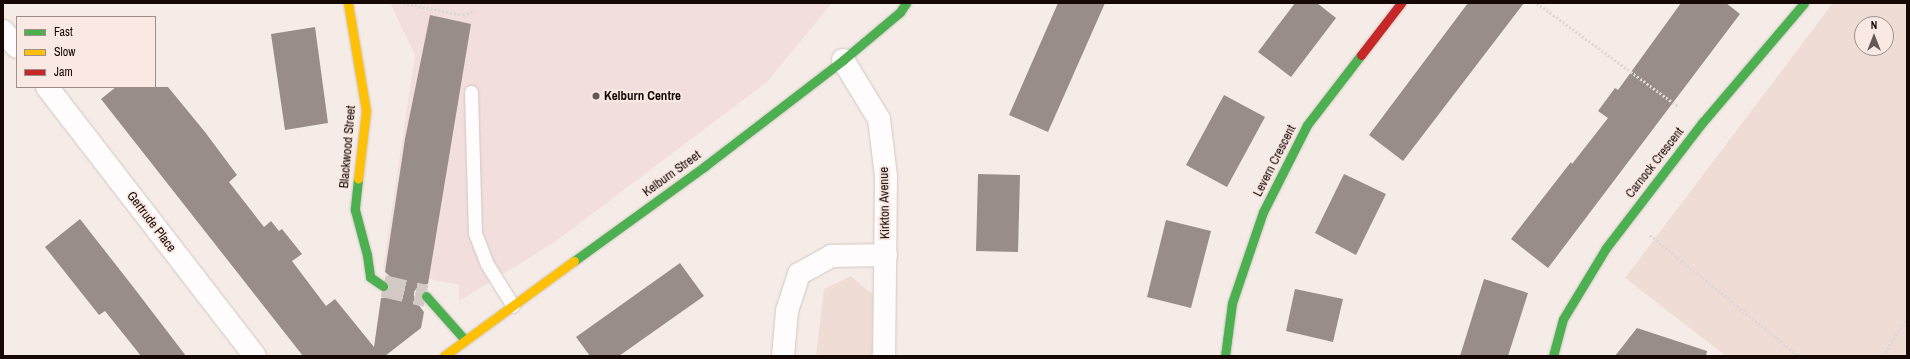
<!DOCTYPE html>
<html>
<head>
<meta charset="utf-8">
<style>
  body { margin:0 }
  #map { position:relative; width:1910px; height:359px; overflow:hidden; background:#f5ece8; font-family:"Archivo Narrow",sans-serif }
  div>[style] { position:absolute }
  .commercial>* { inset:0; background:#f2dfdd }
  .green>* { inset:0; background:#efdcd4 }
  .building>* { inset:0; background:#988d89 }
  .secondary-tunnel>* { height:22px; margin-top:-11px; transform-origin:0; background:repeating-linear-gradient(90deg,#d3cac6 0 22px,transparent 0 33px) }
  .path>* { height:2.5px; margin-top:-1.25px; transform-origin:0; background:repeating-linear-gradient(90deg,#dbd8d7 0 2px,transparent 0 4px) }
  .roads { filter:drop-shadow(0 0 1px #d2c6c2) drop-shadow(0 0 1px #d2c6c2) }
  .lane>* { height:13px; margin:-6.5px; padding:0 6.5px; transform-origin:6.5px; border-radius:6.5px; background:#fefcfc }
  .street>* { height:22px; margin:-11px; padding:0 11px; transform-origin:11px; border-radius:11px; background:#fefcfc }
  .fast>* { height:9px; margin:-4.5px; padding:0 4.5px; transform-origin:4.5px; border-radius:4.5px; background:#4caf50 }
  .slow>* { height:9px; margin:-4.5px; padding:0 4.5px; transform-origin:4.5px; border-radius:4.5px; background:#ffc107 }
  .jam>* { height:9px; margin:-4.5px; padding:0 4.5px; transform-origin:4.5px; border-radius:4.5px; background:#c62828 }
  .dots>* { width:11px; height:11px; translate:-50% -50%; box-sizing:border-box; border:2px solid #fae9e3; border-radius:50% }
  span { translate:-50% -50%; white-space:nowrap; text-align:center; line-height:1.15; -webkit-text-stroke:4px #fae9e3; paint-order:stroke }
  .poi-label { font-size:13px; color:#150805; font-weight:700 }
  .left { translate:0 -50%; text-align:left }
  .street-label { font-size:13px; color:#150805 }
  .frame { position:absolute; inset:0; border:4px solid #150805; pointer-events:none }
  .legend { position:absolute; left:16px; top:16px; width:140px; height:72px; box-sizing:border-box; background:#fae9e3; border:1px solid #9e8f8a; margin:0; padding:5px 7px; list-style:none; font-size:12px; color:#150805 }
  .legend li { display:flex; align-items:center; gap:8px; height:20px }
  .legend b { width:20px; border:1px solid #9e8f8a }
  .north { position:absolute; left:1854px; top:16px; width:40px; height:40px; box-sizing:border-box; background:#fae9e3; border:1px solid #9e8f8a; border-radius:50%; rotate:0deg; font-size:11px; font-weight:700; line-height:16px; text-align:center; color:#150805 }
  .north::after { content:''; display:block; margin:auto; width:14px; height:18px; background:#635854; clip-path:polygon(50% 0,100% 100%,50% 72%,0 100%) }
</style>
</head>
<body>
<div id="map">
  <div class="commercial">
    <i style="clip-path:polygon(390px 3px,832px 3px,767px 82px,552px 244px,459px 301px,459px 285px,383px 269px,415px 55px)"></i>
  </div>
  <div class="green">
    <i style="clip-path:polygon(evenodd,1833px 3px,1907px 3px,1907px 356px,1726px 356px,1625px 278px,1833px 3px,1862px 24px,1886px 24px,1886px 48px,1862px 48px,1862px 24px)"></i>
    <i style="clip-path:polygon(851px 276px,873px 295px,872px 356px,816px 356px,824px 289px)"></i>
  </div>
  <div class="building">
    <i style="clip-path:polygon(1058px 3px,1105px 3px,1048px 132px,1009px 115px)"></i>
    <i style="clip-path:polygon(1295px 3px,1317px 3px,1336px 18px,1291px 77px,1258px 52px)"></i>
    <i style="clip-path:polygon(1468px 3px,1524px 3px,1403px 161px,1369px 135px)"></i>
    <i style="clip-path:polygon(1681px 3px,1726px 3px,1740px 14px,1548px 268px,1511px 239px,1571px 162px,1572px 164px,1608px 118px,1598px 111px,1615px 88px,1618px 90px)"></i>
    <i style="clip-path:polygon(430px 15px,471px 24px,428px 284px,418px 286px,414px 292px,414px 299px,424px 312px,421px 328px,385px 356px,303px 356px,101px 99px,116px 87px,168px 87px,205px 132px,237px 175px,229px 182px,264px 227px,271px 221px,279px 231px,282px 229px,302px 254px,292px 261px,326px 306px,335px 299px,374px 347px,381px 298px,389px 297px,393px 293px,395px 287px,394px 280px,385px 272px,405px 139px)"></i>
    <i style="clip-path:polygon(315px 27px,328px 123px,285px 130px,271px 34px)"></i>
    <i style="clip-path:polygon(1224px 95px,1265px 117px,1227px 187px,1186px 165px)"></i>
    <i style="clip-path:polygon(978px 174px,1020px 175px,1018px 252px,976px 251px)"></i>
    <i style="clip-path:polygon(1344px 174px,1386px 194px,1356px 255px,1315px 233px)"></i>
    <i style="clip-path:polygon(80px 219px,134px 288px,186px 356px,141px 356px,105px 311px,99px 315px,45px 247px)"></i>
    <i style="clip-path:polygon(1166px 220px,1211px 231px,1191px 308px,1147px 297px)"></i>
    <i style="clip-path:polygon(680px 263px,704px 296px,619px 356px,590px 356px,576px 337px)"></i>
    <i style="clip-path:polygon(1484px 279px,1528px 293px,1516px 331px,1508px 356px,1460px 356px)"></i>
    <i style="clip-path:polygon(1295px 289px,1343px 299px,1333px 342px,1286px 331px)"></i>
    <i style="clip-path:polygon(1637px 328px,1707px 351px,1706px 356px,1615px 356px)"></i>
  </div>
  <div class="secondary-tunnel">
    <i style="left:383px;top:286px;width:44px;rotate:13.1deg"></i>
  </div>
  <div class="path">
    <i style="left:403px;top:3px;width:61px;rotate:11.3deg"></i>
    <i style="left:463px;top:15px;width:12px;rotate:-20deg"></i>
    <i style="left:1537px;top:3px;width:176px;rotate:36.2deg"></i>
    <i style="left:1650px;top:235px;width:192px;rotate:39.1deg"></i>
    <i style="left:1883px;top:356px;width:45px;rotate:-57.7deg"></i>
  </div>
  <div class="roads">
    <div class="lane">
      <i style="left:471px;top:92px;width:141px;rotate:88.4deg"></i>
      <i style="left:475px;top:233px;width:33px;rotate:69deg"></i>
      <i style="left:487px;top:264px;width:49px;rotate:58.2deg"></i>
    </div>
    <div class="street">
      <i style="left:3px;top:31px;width:21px;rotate:49deg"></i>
      <i style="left:843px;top:60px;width:69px;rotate:58.6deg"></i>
      <i style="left:879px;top:119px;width:57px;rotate:83deg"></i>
      <i style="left:886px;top:176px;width:180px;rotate:90.6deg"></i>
      <i style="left:47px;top:87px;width:340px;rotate:52.3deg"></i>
      <i style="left:783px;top:356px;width:45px;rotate:-84.9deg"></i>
      <i style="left:787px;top:311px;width:39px;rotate:-72deg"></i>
      <i style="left:799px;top:274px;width:37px;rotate:-29deg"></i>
      <i style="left:831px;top:256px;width:55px;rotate:-1deg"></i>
    </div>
    <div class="fast">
      <i style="left:358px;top:179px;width:31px;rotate:96deg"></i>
      <i style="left:355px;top:210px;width:47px;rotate:75.1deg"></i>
      <i style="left:367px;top:255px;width:22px;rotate:82deg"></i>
      <i style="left:370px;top:277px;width:16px;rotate:35deg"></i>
      <i style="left:574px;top:261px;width:162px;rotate:-35.9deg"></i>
      <i style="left:705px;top:166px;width:174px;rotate:-37.5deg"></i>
      <i style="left:843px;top:60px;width:75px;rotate:-40.1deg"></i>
      <i style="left:900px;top:12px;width:11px;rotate:-56deg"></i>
      <i style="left:426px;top:296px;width:59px;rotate:48.4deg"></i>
      <i style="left:1225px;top:356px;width:53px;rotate:-82.5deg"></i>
      <i style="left:1232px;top:303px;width:96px;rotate:-71.2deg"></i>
      <i style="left:1263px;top:212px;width:97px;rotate:-63.2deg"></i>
      <i style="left:1307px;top:125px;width:88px;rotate:-52.4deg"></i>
      <i style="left:1553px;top:356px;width:38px;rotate:-75deg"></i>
      <i style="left:1563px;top:319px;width:83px;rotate:-58.8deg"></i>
      <i style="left:1606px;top:248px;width:158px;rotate:-52.5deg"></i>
      <i style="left:1702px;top:123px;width:157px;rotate:-49.6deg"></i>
    </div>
    <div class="slow">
      <i style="left:348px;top:3px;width:109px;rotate:80.5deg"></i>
      <i style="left:366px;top:111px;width:68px;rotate:96.7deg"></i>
      <i style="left:444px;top:356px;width:161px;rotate:-36.2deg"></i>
    </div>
    <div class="jam">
      <i style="left:1361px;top:55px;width:66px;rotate:-52.4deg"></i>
    </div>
  </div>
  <div class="dots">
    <i style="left:596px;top:96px;background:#635854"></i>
  </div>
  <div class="poi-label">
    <span class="left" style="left:604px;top:96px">Kelburn Centre</span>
  </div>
  <div class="street-label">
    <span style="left:348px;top:147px;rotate:-85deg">Blackwood Street</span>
    <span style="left:1275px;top:161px;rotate:-63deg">Levern Crescent</span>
    <span style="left:1655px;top:163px;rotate:-52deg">Carnock Crescent</span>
    <span style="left:672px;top:174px;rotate:-36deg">Kelburn Street</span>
    <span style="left:885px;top:203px;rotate:-91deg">Kirkton Avenue</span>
    <span style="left:151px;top:222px;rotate:53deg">Gertrude Place</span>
  </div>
  <div class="frame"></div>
  <ul class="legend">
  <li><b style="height:5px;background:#4caf50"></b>Fast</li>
  <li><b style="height:5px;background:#ffc107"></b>Slow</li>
  <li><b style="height:5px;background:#c62828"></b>Jam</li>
  </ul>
  <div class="north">N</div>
</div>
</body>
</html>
